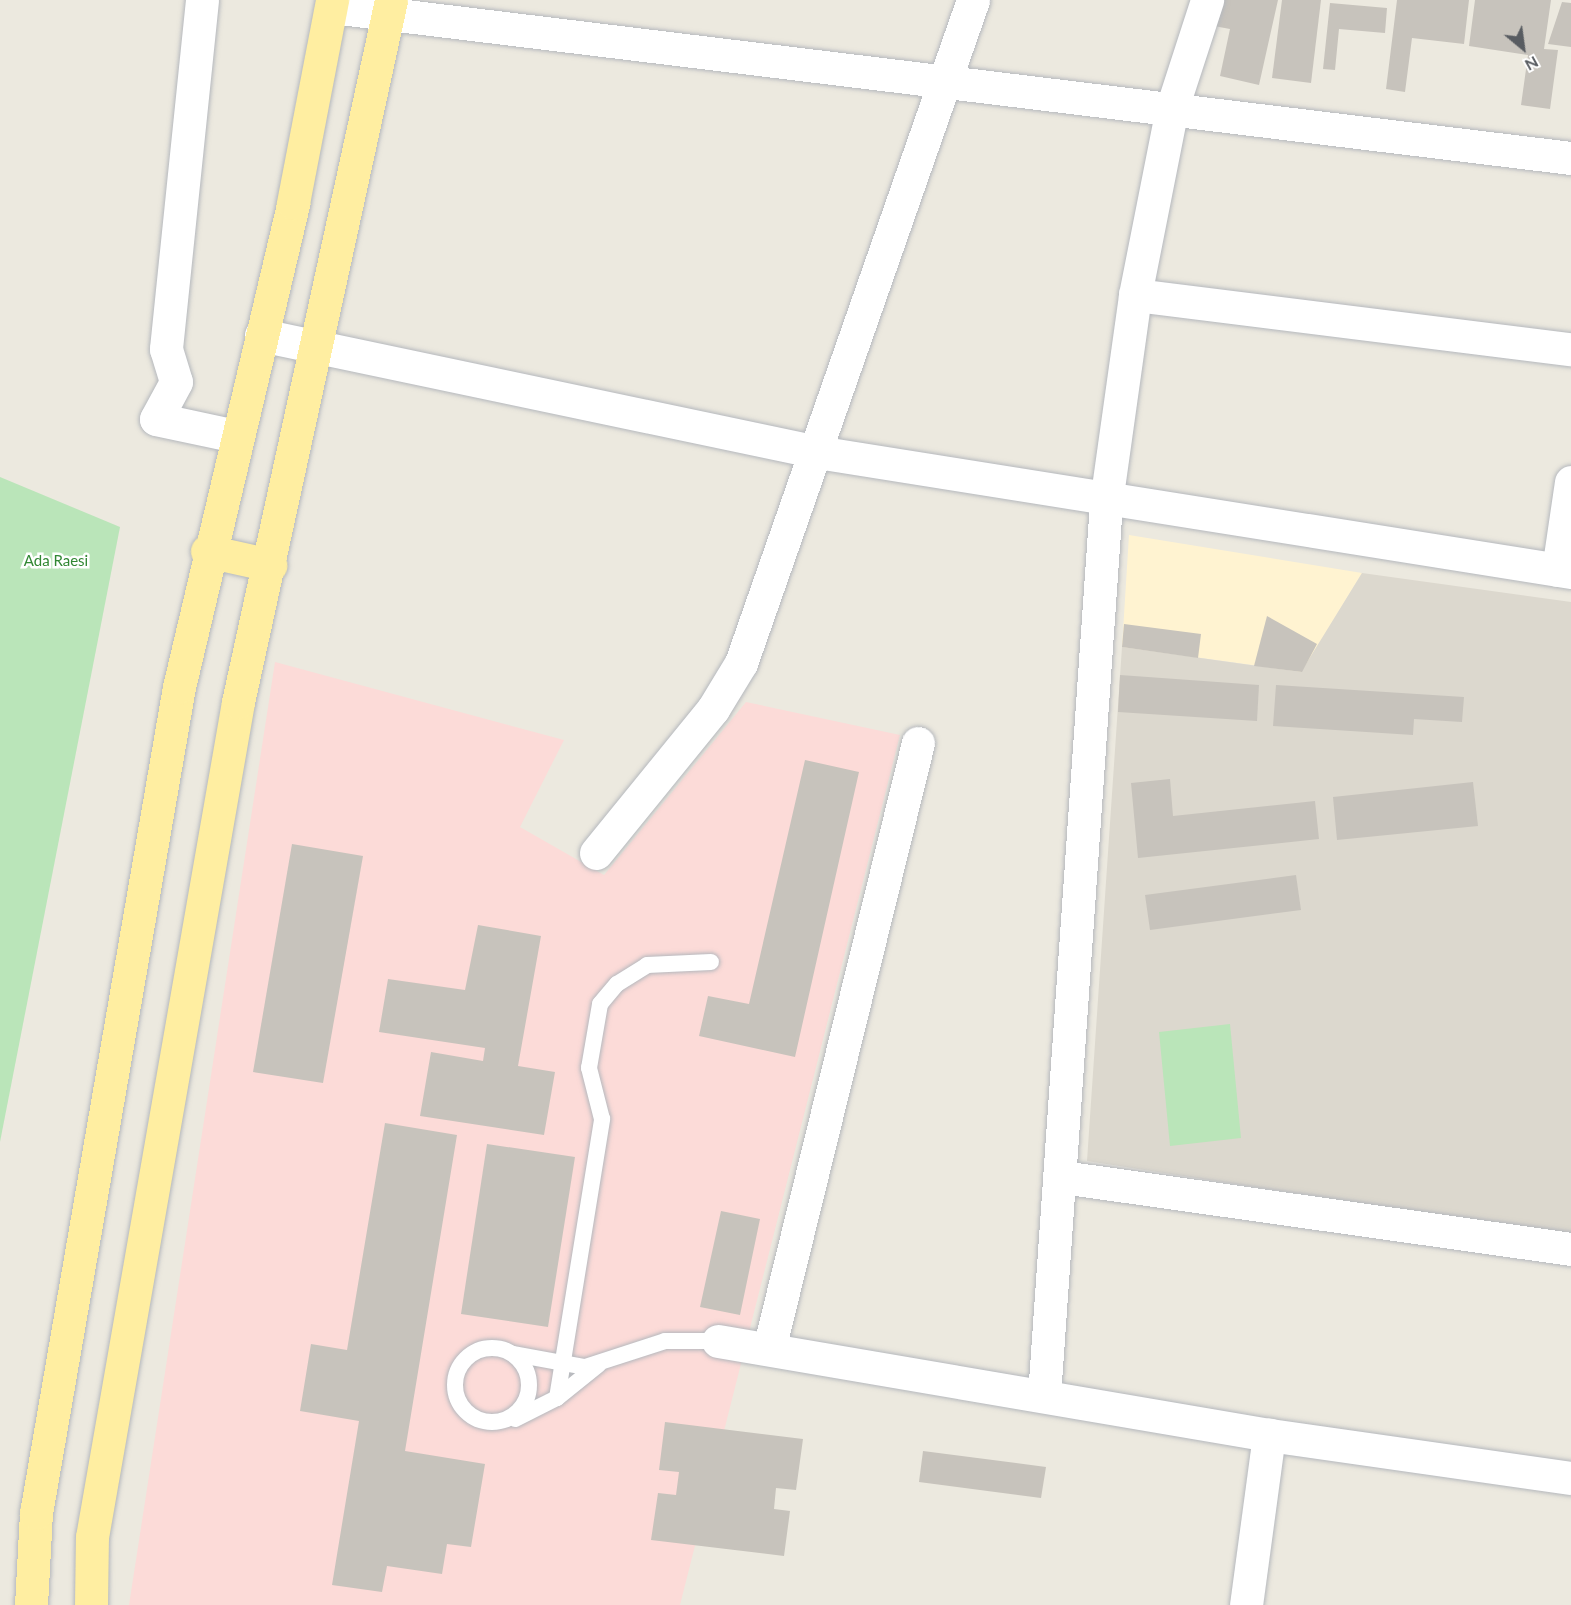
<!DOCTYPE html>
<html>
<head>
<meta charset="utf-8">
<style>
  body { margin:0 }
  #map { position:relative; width:1571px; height:1605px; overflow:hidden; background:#ece9df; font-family:Lato,sans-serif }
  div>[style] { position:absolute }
  .commercial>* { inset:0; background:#fff3d1 }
  .education>* { inset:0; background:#dcd8ce }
  .medical>* { inset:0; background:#fcdbd8 }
  .green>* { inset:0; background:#bae5b9 }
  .building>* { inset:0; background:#c7c3bc }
  .roads { filter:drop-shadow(0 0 2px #b5b8bd) drop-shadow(0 0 2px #b5b8bd) }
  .lane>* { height:16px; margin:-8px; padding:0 8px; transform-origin:8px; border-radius:8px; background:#fff }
  .lane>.ring { margin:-8px; padding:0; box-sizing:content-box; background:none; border:16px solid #fff; border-radius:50% }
  .street>* { height:33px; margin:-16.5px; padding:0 16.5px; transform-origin:16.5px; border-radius:16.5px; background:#fff }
  .primary>* { height:33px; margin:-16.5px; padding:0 16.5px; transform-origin:16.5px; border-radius:16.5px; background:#ffeea1 }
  span { translate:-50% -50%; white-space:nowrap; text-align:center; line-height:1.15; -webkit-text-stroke:5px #fff; paint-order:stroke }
  .park-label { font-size:15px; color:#318733 }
  .north { position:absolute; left:1493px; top:18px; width:60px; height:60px; -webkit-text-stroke:4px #fff; paint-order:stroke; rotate:151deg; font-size:16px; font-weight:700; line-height:24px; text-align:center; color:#585c61 }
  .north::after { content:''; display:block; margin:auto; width:21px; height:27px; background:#585c61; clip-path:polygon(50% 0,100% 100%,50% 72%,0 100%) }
</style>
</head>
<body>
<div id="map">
  <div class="commercial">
    <i style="clip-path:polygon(1129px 535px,1362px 573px,1302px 672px,1122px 647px)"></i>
  </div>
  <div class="education">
    <i style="clip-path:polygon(1362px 573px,1571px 602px,1571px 1236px,1087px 1161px,1122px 647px,1301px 672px)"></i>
  </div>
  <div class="medical">
    <i style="clip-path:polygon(275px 662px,564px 740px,520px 827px,604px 875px,746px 702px,900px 735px,680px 1605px,129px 1605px)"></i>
  </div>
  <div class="green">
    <i style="clip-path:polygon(0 477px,120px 527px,0 1142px)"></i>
    <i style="clip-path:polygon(1230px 1024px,1241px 1138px,1170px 1146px,1159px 1032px)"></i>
  </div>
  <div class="building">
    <i style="clip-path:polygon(1220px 0,1278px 0,1259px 85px,1220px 76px,1230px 29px,1214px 26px)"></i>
    <i style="clip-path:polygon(1282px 0,1321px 0,1311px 83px,1272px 78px)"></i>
    <i style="clip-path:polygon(1397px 0,1469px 0,1464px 44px,1412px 38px,1405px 92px,1386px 89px)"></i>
    <i style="clip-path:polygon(1475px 0,1551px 0,1544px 49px,1558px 50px,1550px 109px,1521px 105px,1528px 55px,1469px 46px)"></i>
    <i style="clip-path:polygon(1562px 2px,1571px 3px,1571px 47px,1548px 44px)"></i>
    <i style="clip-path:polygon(1330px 3px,1387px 8px,1385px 33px,1339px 29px,1335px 70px,1323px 69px)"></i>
    <i style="clip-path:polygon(1267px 616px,1317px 644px,1302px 672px,1254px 666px)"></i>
    <i style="clip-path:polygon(1124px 624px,1201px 634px,1198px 658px,1122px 647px)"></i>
    <i style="clip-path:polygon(1120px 675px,1259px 685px,1257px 721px,1118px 712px)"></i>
    <i style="clip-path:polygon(1276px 685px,1464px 697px,1462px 722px,1414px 719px,1413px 735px,1273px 726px)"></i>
    <i style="clip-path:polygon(805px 760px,859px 772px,795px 1057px,699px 1036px,708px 996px,749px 1004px)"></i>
    <i style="clip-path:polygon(1170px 779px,1173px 816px,1315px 801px,1319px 839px,1138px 858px,1131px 783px)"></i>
    <i style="clip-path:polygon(1473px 782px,1478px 826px,1337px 840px,1333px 797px)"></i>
    <i style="clip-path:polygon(292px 844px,363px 856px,323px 1083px,253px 1072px)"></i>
    <i style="clip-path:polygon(1296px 875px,1301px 910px,1150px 930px,1145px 895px)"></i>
    <i style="clip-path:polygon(478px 925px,541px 936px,518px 1066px,555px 1072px,544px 1135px,420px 1116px,431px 1052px,483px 1061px,485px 1048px,379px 1032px,388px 979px,465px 990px)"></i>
    <i style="clip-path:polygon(385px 1123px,457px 1135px,405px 1451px,485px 1464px,471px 1547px,447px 1544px,442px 1574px,387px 1566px,382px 1592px,332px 1585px,359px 1421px,300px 1411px,311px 1344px,347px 1350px)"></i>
    <i style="clip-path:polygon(487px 1144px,575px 1157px,548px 1327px,461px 1314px)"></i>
    <i style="clip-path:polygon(721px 1211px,760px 1219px,740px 1315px,700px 1307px)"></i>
    <i style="clip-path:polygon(665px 1422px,803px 1439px,796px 1490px,776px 1488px,774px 1509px,790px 1511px,784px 1556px,651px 1540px,658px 1493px,676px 1495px,679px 1472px,659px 1470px)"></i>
    <i style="clip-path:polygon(923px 1451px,1046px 1467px,1041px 1498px,919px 1482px)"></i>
  </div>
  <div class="roads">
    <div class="lane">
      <i class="ring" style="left:455px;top:1348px;width:58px;height:58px"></i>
      <i style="left:514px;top:1354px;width:72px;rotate:10.4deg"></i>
      <i style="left:585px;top:1367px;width:84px;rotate:-18deg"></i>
      <i style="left:665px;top:1341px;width:53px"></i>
      <i style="left:557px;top:1398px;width:283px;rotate:-80.8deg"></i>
      <i style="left:602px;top:1119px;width:53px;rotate:-104.3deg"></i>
      <i style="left:589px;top:1068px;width:65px;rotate:-80.2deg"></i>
      <i style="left:600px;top:1004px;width:26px;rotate:-50deg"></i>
      <i style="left:617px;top:984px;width:36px;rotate:-32deg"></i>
      <i style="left:647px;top:965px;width:64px;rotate:-2.7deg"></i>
      <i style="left:515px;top:1419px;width:47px;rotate:-26.6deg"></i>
      <i style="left:557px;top:1398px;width:53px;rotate:-38.8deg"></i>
    </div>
    <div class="street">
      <i style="left:202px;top:0;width:351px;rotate:95.9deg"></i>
      <i style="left:166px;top:349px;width:34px;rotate:73deg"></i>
      <i style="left:176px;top:382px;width:42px;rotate:118.4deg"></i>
      <i style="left:156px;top:419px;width:81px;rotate:12.1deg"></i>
      <i style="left:332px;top:7px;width:1248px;rotate:6.95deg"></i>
      <i style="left:1135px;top:295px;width:439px;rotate:7.1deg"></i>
      <i style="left:261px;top:335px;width:568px;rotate:11.88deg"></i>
      <i style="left:817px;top:452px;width:763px;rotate:9.04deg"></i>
      <i style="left:1558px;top:570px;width:89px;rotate:-81.6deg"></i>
      <i style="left:596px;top:853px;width:186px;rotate:-50.9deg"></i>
      <i style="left:713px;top:709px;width:54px;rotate:-58.7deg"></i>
      <i style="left:741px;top:663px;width:702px;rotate:-70.71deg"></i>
      <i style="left:1062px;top:1177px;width:514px;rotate:8.05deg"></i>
      <i style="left:718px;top:1341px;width:559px;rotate:9.68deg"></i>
      <i style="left:1269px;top:1435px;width:305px;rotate:8.1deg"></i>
      <i style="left:769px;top:1349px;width:624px;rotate:-76.19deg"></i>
      <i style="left:1044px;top:1396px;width:896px;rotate:-86.03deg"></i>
      <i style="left:1106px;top:502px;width:209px;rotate:-82deg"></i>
      <i style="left:1135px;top:295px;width:191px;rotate:-78.8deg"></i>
      <i style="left:1172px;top:108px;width:114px;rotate:-72deg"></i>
      <i style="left:1246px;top:1605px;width:172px;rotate:-82.3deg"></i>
    </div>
    <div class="primary">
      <i style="left:207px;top:551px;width:65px;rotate:12.5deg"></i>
      <i style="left:31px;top:1605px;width:92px;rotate:-86.9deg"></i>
      <i style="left:36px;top:1513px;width:838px;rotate:-80.18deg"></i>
      <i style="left:179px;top:687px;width:497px;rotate:-76.7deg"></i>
      <i style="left:293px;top:203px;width:207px;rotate:-79.1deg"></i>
      <i style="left:91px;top:1605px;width:68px;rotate:-89.2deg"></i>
      <i style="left:92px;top:1537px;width:848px;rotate:-80.08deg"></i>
      <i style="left:238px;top:702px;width:718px;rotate:-77.7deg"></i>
    </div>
  </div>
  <div class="park-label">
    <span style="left:56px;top:561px">Ada Raesi</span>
  </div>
  <div class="north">N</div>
</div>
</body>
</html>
